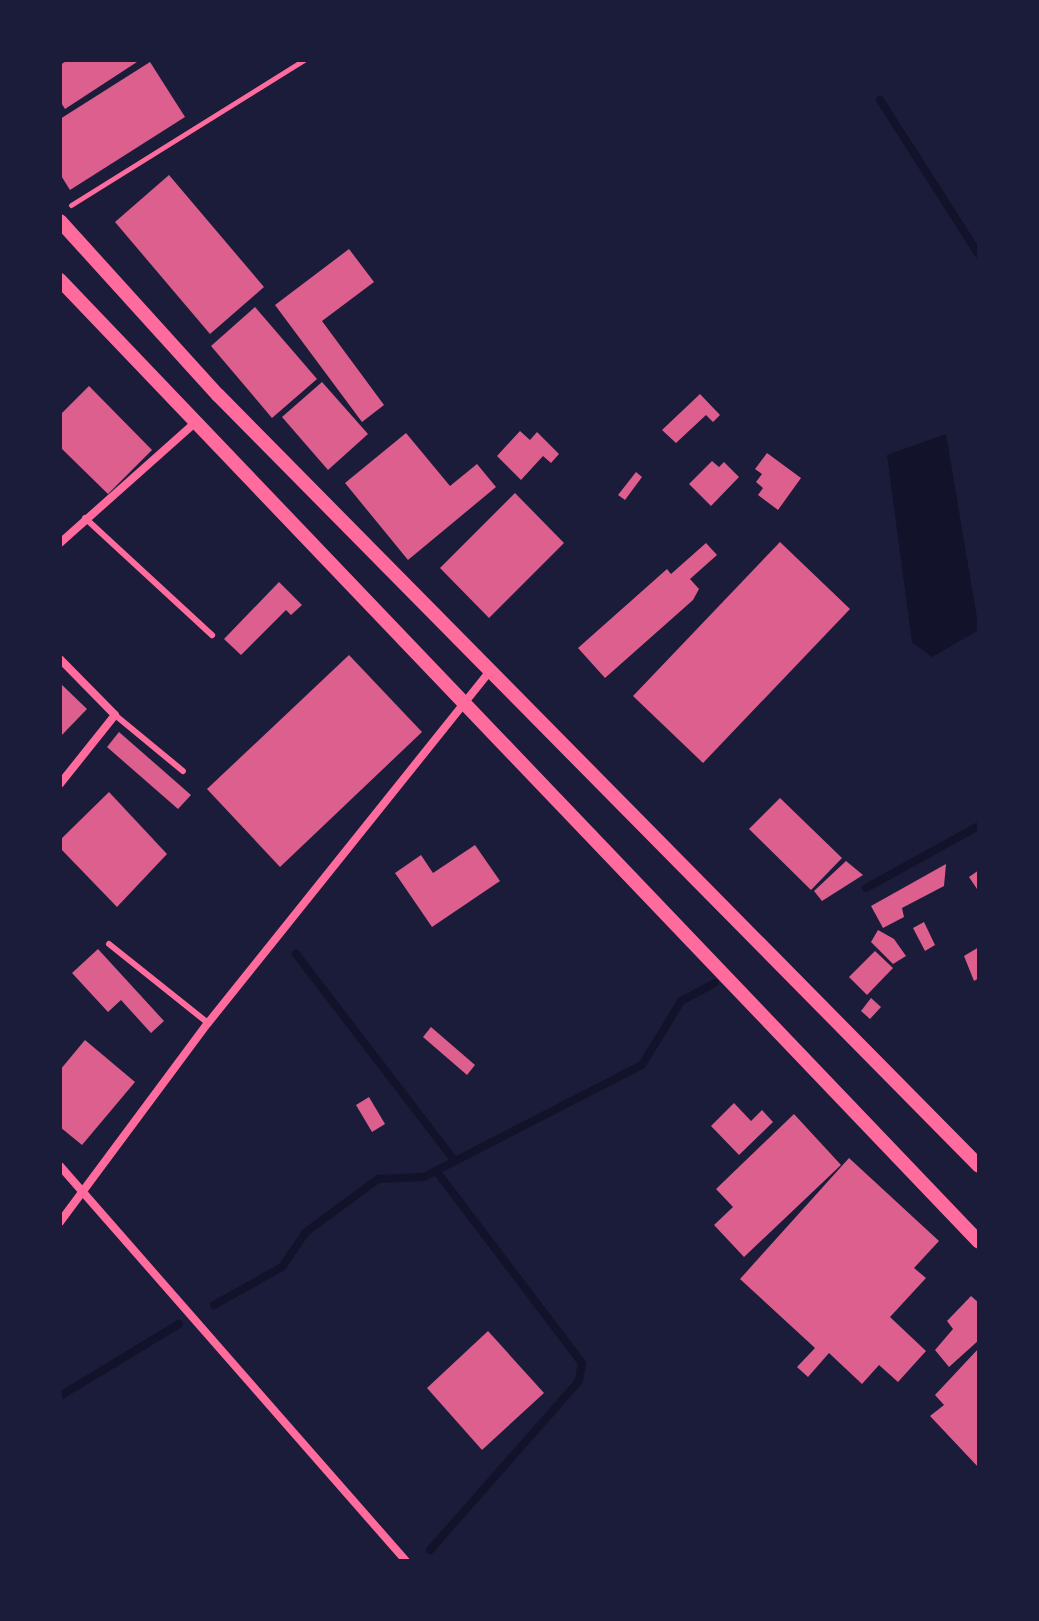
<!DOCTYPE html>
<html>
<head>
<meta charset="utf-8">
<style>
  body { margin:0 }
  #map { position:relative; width:1039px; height:1621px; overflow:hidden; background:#1b1b3a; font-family:"Times New Roman",serif }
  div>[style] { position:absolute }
  .water>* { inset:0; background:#12122b }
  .stream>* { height:8px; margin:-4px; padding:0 4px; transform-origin:4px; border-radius:4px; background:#12122b }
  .building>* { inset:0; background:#dd5f8e }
  .path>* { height:5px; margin:-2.5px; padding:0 2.5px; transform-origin:2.5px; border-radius:2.5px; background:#ff6b9d }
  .service>* { height:6px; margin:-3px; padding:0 3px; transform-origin:3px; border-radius:3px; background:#ff6b9d }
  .minor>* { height:8px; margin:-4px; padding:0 4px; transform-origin:4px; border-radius:4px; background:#ff6b9d }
  .tertiary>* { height:14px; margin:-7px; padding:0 7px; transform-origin:7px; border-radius:7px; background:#ff6b9d }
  span { translate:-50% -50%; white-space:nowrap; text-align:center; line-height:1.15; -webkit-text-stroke:7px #1b1b3a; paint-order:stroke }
  .frame { position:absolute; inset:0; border:62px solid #1b1b3a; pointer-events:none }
</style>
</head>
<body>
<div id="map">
  <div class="water">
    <i style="clip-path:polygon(946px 434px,979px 630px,932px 657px,912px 642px,887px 455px)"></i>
  </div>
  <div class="stream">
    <i style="left:880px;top:100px;width:184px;rotate:57.4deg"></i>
    <i style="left:866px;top:888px;width:129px;rotate:-28.8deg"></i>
    <i style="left:296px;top:954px;width:261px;rotate:52.5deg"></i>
    <i style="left:214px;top:1305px;width:78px;rotate:-29.2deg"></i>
    <i style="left:282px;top:1267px;width:42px;rotate:-55.6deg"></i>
    <i style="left:306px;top:1232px;width:89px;rotate:-36.4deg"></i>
    <i style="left:378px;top:1179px;width:46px;rotate:-2.5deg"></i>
    <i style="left:424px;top:1177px;width:245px;rotate:-27.2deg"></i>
    <i style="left:642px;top:1065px;width:75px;rotate:-58.6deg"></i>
    <i style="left:681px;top:1001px;width:38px;rotate:-28deg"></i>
    <i style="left:60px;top:1396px;width:139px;rotate:-31.2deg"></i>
    <i style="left:430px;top:1550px;width:225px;rotate:-48.6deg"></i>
    <i style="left:579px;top:1381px;width:18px;rotate:-81deg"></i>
    <i style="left:582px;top:1363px;width:241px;rotate:-127.2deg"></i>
  </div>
  <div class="building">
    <i style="clip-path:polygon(68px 60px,140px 60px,65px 109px,60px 101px,60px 65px)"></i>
    <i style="clip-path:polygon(150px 62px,185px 117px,70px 190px,60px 174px,60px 119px)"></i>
    <i style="clip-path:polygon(169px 175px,264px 287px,210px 334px,115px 222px)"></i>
    <i style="clip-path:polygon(349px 249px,374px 282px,322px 321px,384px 405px,362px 422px,275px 305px)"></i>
    <i style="clip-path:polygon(255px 307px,317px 379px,272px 418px,211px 346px)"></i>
    <i style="clip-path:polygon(322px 382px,368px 434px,328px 470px,282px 417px)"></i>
    <i style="clip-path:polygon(89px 386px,152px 450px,108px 494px,60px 447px,60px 415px)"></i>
    <i style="clip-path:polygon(700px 394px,720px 415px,713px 422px,706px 415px,676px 443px,662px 430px)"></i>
    <i style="clip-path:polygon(520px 431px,530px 440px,537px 432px,559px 454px,551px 463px,543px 456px,521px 480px,497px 456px)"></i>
    <i style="clip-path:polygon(406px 433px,450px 486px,477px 464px,496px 487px,408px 560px,345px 483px)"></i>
    <i style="clip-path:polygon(767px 453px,801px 478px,778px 510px,758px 495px,763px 488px,756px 482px,762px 474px,755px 469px)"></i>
    <i style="clip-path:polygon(712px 461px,719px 467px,724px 462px,739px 477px,711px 506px,689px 484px)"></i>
    <i style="clip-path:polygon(636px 472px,642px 477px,625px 500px,618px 495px)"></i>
    <i style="clip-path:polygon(515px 493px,564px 543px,489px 618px,440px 568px)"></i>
    <i style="clip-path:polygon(780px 542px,850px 609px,703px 763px,633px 696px)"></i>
    <i style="clip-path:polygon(706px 543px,717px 555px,690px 579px,699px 589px,693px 600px,605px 678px,578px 648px,667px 569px,671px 574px)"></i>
    <i style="clip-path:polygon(279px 582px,302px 605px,291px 615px,286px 610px,241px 655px,224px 639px)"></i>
    <i style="clip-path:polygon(349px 655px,422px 732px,280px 867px,207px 789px)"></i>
    <i style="clip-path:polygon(60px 683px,87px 709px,60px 737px)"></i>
    <i style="clip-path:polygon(119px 732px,191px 795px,178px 809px,107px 747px)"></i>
    <i style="clip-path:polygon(109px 792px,167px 854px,117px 907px,60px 848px,60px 840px)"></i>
    <i style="clip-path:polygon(780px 798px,842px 858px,811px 890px,749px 829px)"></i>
    <i style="clip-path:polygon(475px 845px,500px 881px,432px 927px,395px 873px,421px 855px,433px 873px)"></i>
    <i style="clip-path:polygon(846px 861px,863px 875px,822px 901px,814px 891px)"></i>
    <i style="clip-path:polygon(946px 864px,944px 886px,902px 908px,904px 917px,883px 928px,871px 906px)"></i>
    <i style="clip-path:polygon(979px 870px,979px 892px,969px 877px)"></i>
    <i style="clip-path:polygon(924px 922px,935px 945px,925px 951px,913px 928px)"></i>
    <i style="clip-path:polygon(878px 930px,894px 939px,906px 956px,893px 964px,871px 942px)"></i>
    <i style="clip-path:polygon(979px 947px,979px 978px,974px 981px,964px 956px)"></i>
    <i style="clip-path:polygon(98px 949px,164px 1021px,151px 1033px,121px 1000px,108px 1012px,72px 973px)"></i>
    <i style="clip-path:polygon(875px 951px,893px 968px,867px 995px,849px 977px)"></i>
    <i style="clip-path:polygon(871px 998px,881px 1007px,870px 1019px,861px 1011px)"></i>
    <i style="clip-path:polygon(431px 1027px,475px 1065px,467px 1075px,423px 1037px)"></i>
    <i style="clip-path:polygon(85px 1040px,135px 1082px,82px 1145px,60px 1127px,60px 1070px)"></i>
    <i style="clip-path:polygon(369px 1097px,385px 1124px,372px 1132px,356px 1105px)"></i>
    <i style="clip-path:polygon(734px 1103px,751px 1121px,762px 1110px,773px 1122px,739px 1155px,711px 1126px)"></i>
    <i style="clip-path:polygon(794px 1114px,841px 1165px,744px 1257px,714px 1225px,733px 1207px,716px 1189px)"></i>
    <i style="clip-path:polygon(849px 1158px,939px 1241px,914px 1268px,926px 1278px,890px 1317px,926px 1351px,898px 1382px,879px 1365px,862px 1384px,829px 1353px,808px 1377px,797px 1367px,815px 1348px,740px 1279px)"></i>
    <i style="clip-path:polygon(971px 1296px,979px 1303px,979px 1340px,949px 1367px,935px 1350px,953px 1329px,947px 1321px)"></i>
    <i style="clip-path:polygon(488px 1331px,544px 1393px,482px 1450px,427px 1388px)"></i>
    <i style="clip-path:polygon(979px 1348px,979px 1468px,930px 1416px,944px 1405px,935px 1395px)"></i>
  </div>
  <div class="path">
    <i style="left:71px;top:205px;width:274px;rotate:-31.9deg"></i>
  </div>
  <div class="service">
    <i style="left:85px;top:518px;width:173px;rotate:42.7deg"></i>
    <i style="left:115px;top:715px;width:88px;rotate:39.5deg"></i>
    <i style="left:109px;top:944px;width:127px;rotate:38.6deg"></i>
  </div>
  <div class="minor">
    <i style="left:60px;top:543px;width:182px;rotate:-41.7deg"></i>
    <i style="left:60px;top:659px;width:78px;rotate:45.5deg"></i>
    <i style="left:115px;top:715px;width:88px;rotate:128.6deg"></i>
    <i style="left:60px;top:1166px;width:525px;rotate:48.78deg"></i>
    <i style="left:60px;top:1222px;width:248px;rotate:-53.4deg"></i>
    <i style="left:208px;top:1023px;width:451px;rotate:-51.3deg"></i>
  </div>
  <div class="tertiary">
    <i style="left:60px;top:221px;width:235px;rotate:47.8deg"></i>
    <i style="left:218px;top:395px;width:1083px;rotate:45.37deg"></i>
    <i style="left:60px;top:280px;width:1330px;rotate:46.31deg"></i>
  </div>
  <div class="frame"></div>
</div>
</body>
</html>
